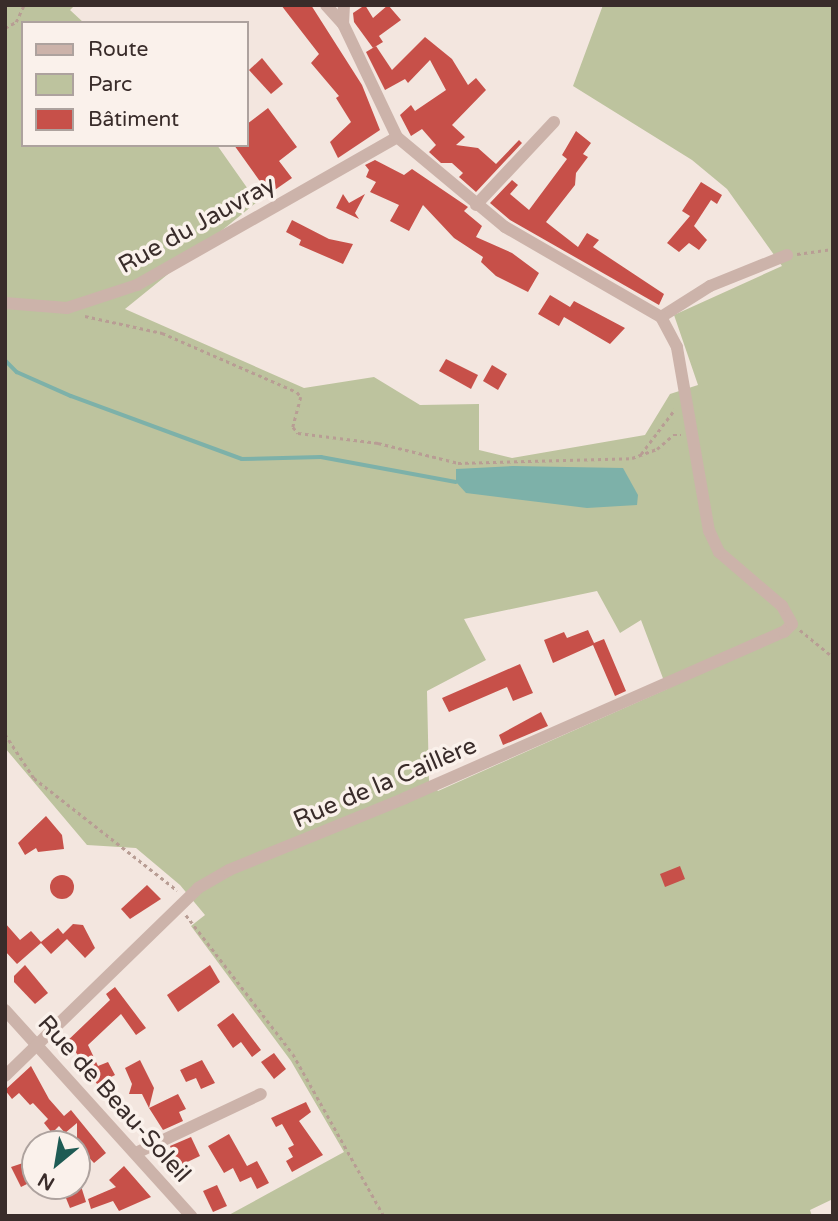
<!DOCTYPE html>
<html>
<head>
<meta charset="utf-8">
<style>
  body { margin:0 }
  #map { position:relative; width:838px; height:1221px; overflow:hidden; background:#f3e6df; font-family:"Varela Round",sans-serif }
  div>[style] { position:absolute }
  .green>* { inset:0; background:#bdc39e }
  .water>* { inset:0; background:#7db1a9 }
  .stream>* { height:3.5px; margin:-1.75px; padding:0 1.75px; transform-origin:1.75px; border-radius:1.75px; background:#7db1a9 }
  .building>* { inset:0; background:#c75049 }
  .round { border-radius:50% }
  .path>* { height:2.5px; margin-top:-1.25px; transform-origin:0; background:repeating-linear-gradient(90deg,#b89d94 0 3.5px,transparent 0 7px) }
  .minor>* { height:12px; margin:-6px; padding:0 6px; transform-origin:6px; border-radius:6px; background:#ccb3aa }
  span { translate:-50% -50%; white-space:nowrap; text-align:center; line-height:1.15; -webkit-text-stroke:7px #faf1eb; paint-order:stroke }
  .street-label { font-size:24px; color:#392c2a }
  .frame { position:absolute; inset:0; border:7px solid #392c2a; pointer-events:none }
  .legend { position:absolute; left:21px; top:21px; width:228px; height:126px; box-sizing:border-box; background:#faf1eb; border:2px solid #ada29e; margin:0; padding:9px 12px; list-style:none; font-size:21px; color:#392c2a }
  .legend li { display:flex; align-items:center; gap:14px; height:35px }
  .legend b { width:35px; border:2px solid #ada29e }
  .north { position:absolute; left:21px; top:1130px; width:70px; height:70px; box-sizing:border-box; background:#faf1eb; border:2px solid #ada29e; border-radius:50%; rotate:210deg; font-size:19px; font-weight:700; line-height:28px; text-align:center; color:#392c2a }
  .north::after { content:''; display:block; margin:auto; width:24px; height:32px; background:#1e5b54; clip-path:polygon(50% 0,100% 100%,50% 72%,0 100%) }
</style>
</head>
<body>
<div id="map">
  <div class="green">
    <i style="clip-path:polygon(evenodd,5px 5px,75px 5px,70px 10px,84px 23px,23px 23px,23px 145px,217px 145px,257px 202px,125px 309px,304px 388px,374px 377px,420px 405px,479px 404px,479px 450px,512px 458px,645px 435px,670px 394px,698px 385px,674px 315px,782px 266px,727px 189px,692px 160px,573px 86px,603px 5px,833px 5px,833px 1199px,810px 1210px,812px 1216px,227px 1216px,344px 1152px,291px 1061px,191px 926px,205px 915px,180px 885px,136px 848px,87px 845px,5px 748px,5px 5px,597px 591px,620px 633px,641px 620px,667px 689px,438px 791px,429px 781px,427px 691px,486px 660px,464px 619px,597px 591px)"></i>
  </div>
  <div class="water">
    <i style="clip-path:polygon(513px 466px,623px 468px,638px 495px,637px 505px,587px 508px,466px 493px,456px 482px,456px 469px)"></i>
  </div>
  <div class="stream">
    <i style="left:5px;top:360px;width:17px;rotate:45deg"></i>
    <i style="left:17px;top:372px;width:59px;rotate:24deg"></i>
    <i style="left:71px;top:396px;width:182px;rotate:20.2deg"></i>
    <i style="left:242px;top:459px;width:79px;rotate:-1.5deg"></i>
    <i style="left:321px;top:457px;width:137px;rotate:10.5deg"></i>
  </div>
  <div class="building">
    <i style="clip-path:polygon(281px 5px,311px 5px,362px 85px,380px 130px,338px 158px,330px 142px,351px 122px,336px 98px,339px 96px,311px 63px,319px 54px)"></i>
    <i style="clip-path:polygon(365px 5px,373px 18px,388px 5px,401px 20px,379px 36px,383px 42px,373px 48px,354px 22px,353px 13px)"></i>
    <i style="clip-path:polygon(425px 37px,452px 59px,468px 85px,476px 78px,486px 90px,452px 125px,465px 137px,456px 145px,478px 148px,496px 164px,519px 140px,522px 143px,476px 192px,459px 177px,463px 173px,452px 163px,441px 163px,429px 152px,436px 145px,422px 129px,411px 136px,400px 115px,411px 105px,415px 111px,446px 90px,430px 60px,408px 83px,405px 79px,385px 90px,366px 52px,376px 46px,392px 70px)"></i>
    <i style="clip-path:polygon(262px 58px,283px 84px,271px 94px,249px 70px)"></i>
    <i style="clip-path:polygon(268px 108px,297px 147px,279px 161px,292px 178px,269px 194px,234px 145px,247px 145px,247px 124px)"></i>
    <i style="clip-path:polygon(576px 131px,591px 143px,583px 154px,588px 157px,576px 173px,575px 185px,546px 222px,578px 247px,587px 233px,599px 240px,593px 247px,664px 294px,659px 305px,510px 220px,490px 203px,512px 180px,518px 185px,510px 194px,529px 210px,567px 159px,562px 155px)"></i>
    <i style="clip-path:polygon(375px 160px,404px 175px,412px 169px,468px 207px,464px 211px,482px 226px,476px 237px,512px 253px,539px 273px,528px 292px,496px 276px,481px 262px,483px 257px,454px 238px,423px 205px,409px 231px,390px 221px,399px 205px,370px 192px,376px 182px,366px 177px,369px 170px,365px 165px)"></i>
    <i style="clip-path:polygon(701px 182px,722px 195px,717px 204px,711px 200px,694px 226px,707px 240px,699px 250px,689px 243px,679px 252px,667px 243px,690px 216px,682px 211px)"></i>
    <i style="clip-path:polygon(343px 194px,349px 203px,365px 194px,355px 213px,359px 219px,336px 208px)"></i>
    <i style="clip-path:polygon(292px 220px,329px 239px,353px 244px,343px 264px,299px 245px,301px 240px,286px 232px)"></i>
    <i style="clip-path:polygon(550px 295px,570px 307px,574px 301px,625px 328px,610px 344px,564px 317px,559px 326px,538px 314px)"></i>
    <i style="clip-path:polygon(446px 359px,478px 375px,471px 389px,439px 371px)"></i>
    <i style="clip-path:polygon(492px 365px,507px 374px,498px 390px,483px 381px)"></i>
    <i style="clip-path:polygon(588px 630px,594px 643px,604px 639px,626px 691px,615px 696px,593px 645px,553px 663px,544px 640px,564px 632px,567px 638px)"></i>
    <i style="clip-path:polygon(520px 664px,533px 693px,513px 701px,507px 687px,449px 712px,442px 698px)"></i>
    <i style="clip-path:polygon(541px 712px,548px 726px,503px 745px,499px 735px)"></i>
    <i style="clip-path:polygon(46px 816px,62px 835px,64px 849px,38px 852px,36px 848px,25px 855px,18px 843px)"></i>
    <i style="clip-path:polygon(680px 866px,685px 879px,665px 887px,660px 874px)"></i>
    <i class="round" style="left:50px;top:875px;width:24px;height:24px"></i>
    <i style="clip-path:polygon(147px 885px,161px 899px,130px 919px,121px 909px)"></i>
    <i style="clip-path:polygon(5px 923px,20px 940px,31px 931px,41px 942px,58px 928px,63px 934px,73px 924px,83px 925px,95px 948px,85px 958px,67px 939px,51px 954px,41px 943px,17px 964px,5px 951px)"></i>
    <i style="clip-path:polygon(25px 965px,48px 993px,35px 1004px,14px 982px,14px 976px)"></i>
    <i style="clip-path:polygon(210px 965px,220px 982px,178px 1012px,167px 995px)"></i>
    <i style="clip-path:polygon(115px 987px,146px 1028px,136px 1035px,121px 1014px,88px 1045px,98px 1066px,108px 1062px,115px 1075px,97px 1084px,75px 1051px,71px 1055px,63px 1045px,110px 1000px,106px 994px)"></i>
    <i style="clip-path:polygon(233px 1013px,261px 1050px,252px 1057px,241px 1042px,233px 1048px,217px 1025px)"></i>
    <i style="clip-path:polygon(274px 1053px,286px 1069px,274px 1079px,261px 1062px)"></i>
    <i style="clip-path:polygon(140px 1060px,154px 1088px,149px 1108px,142px 1094px,129px 1094px,132px 1084px,125px 1068px)"></i>
    <i style="clip-path:polygon(202px 1060px,215px 1083px,201px 1089px,196px 1078px,186px 1082px,180px 1070px)"></i>
    <i style="clip-path:polygon(31px 1066px,49px 1099px,64px 1116px,71px 1110px,106px 1153px,94px 1163px,77px 1145px,77px 1123px,65px 1133px,59px 1126px,52px 1133px,44px 1123px,48px 1119px,33px 1103px,30px 1105px,19px 1093px,12px 1099px,5px 1090px)"></i>
    <i style="clip-path:polygon(178px 1094px,186px 1109px,179px 1112px,183px 1121px,163px 1130px,149px 1108px)"></i>
    <i style="clip-path:polygon(306px 1102px,311px 1112px,299px 1121px,323px 1155px,292px 1172px,286px 1161px,293px 1157px,288px 1148px,294px 1145px,282px 1124px,276px 1127px,271px 1118px)"></i>
    <i style="clip-path:polygon(229px 1134px,247px 1166px,257px 1161px,269px 1183px,257px 1189px,251px 1177px,240px 1182px,233px 1168px,224px 1173px,208px 1146px)"></i>
    <i style="clip-path:polygon(191px 1137px,200px 1156px,179px 1166px,170px 1146px)"></i>
    <i style="clip-path:polygon(35px 1159px,35px 1180px,21px 1187px,11px 1167px)"></i>
    <i style="clip-path:polygon(124px 1166px,151px 1197px,119px 1211px,113px 1201px,91px 1209px,88px 1199px,116px 1187px,109px 1180px)"></i>
    <i style="clip-path:polygon(217px 1185px,227px 1206px,213px 1212px,203px 1191px)"></i>
    <i style="clip-path:polygon(61px 1186px,81px 1186px,86px 1202px,70px 1208px)"></i>
  </div>
  <div class="path">
    <i style="left:5px;top:28px;width:13px;rotate:-29deg"></i>
    <i style="left:16px;top:22px;width:19px;rotate:-65deg"></i>
    <i style="left:797px;top:254px;width:36px;rotate:-8deg"></i>
    <i style="left:85px;top:316px;width:79px;rotate:12.4deg"></i>
    <i style="left:162px;top:333px;width:147px;rotate:23.6deg"></i>
    <i style="left:297px;top:392px;width:6px;rotate:51deg"></i>
    <i style="left:301px;top:397px;width:31px;rotate:105deg"></i>
    <i style="left:293px;top:427px;width:8px;rotate:50deg"></i>
    <i style="left:298px;top:433px;width:81px;rotate:7.1deg"></i>
    <i style="left:378px;top:443px;width:82px;rotate:14deg"></i>
    <i style="left:458px;top:463px;width:174px;rotate:-1.6deg"></i>
    <i style="left:632px;top:458px;width:27px;rotate:-20deg"></i>
    <i style="left:657px;top:449px;width:21px;rotate:-41deg"></i>
    <i style="left:673px;top:435px;width:8px"></i>
    <i style="left:641px;top:454px;width:56px;rotate:-52.9deg"></i>
    <i style="left:800px;top:630px;width:43px;rotate:39.3deg"></i>
    <i style="left:5px;top:734px;width:53px;rotate:56.6deg"></i>
    <i style="left:34px;top:778px;width:182px;rotate:38.1deg"></i>
    <i style="left:186px;top:915px;width:175px;rotate:52.4deg"></i>
    <i style="left:293px;top:1054px;width:186px;rotate:60.7deg"></i>
  </div>
  <div class="minor">
    <i style="left:343px;top:24px;width:19px;rotate:-87deg"></i>
    <i style="left:476px;top:205px;width:114px;rotate:-46.8deg"></i>
    <i style="left:5px;top:303px;width:62px;rotate:4.6deg"></i>
    <i style="left:67px;top:308px;width:74px;rotate:-18.2deg"></i>
    <i style="left:137px;top:285px;width:299px;rotate:-29.6deg"></i>
    <i style="left:661px;top:317px;width:58px;rotate:-32.3deg"></i>
    <i style="left:710px;top:286px;width:83px;rotate:-21.9deg"></i>
    <i style="left:5px;top:1010px;width:278px;rotate:47.9deg"></i>
    <i style="left:5px;top:1076px;width:269px;rotate:-44.2deg"></i>
    <i style="left:198px;top:888px;width:36px;rotate:-30deg"></i>
    <i style="left:229px;top:870px;width:190px;rotate:-22.2deg"></i>
    <i style="left:405px;top:798px;width:414px;rotate:-23.7deg"></i>
    <i style="left:784px;top:632px;width:11px;rotate:-45deg"></i>
    <i style="left:792px;top:624px;width:21px;rotate:-119deg"></i>
    <i style="left:782px;top:606px;width:83px;rotate:-139.4deg"></i>
    <i style="left:719px;top:552px;width:23px;rotate:-115deg"></i>
    <i style="left:709px;top:531px;width:187px;rotate:-99.9deg"></i>
    <i style="left:677px;top:347px;width:34px;rotate:-118deg"></i>
    <i style="left:661px;top:317px;width:180px;rotate:-150deg"></i>
    <i style="left:505px;top:227px;width:141px;rotate:-140.2deg"></i>
    <i style="left:397px;top:137px;width:125px;rotate:-115.5deg"></i>
    <i style="left:343px;top:24px;width:25px;rotate:-132deg"></i>
    <i style="left:136px;top:1153px;width:138px;rotate:-25.3deg"></i>
  </div>
  <div class="street-label">
    <span style="left:197px;top:225px;rotate:-29deg">Rue du Jauvray</span>
    <span style="left:385px;top:783px;rotate:-23deg">Rue de la Caillère</span>
    <span style="left:114px;top:1099px;rotate:48deg">Rue de Beau-Soleil</span>
  </div>
  <div class="frame"></div>
  <ul class="legend">
  <li><b style="height:9px;background:#ccb3aa"></b>Route</li>
  <li><b style="height:19px;background:#bdc39e"></b>Parc</li>
  <li><b style="height:19px;background:#c75049"></b>Bâtiment</li>
  </ul>
  <div class="north">N</div>
</div>
</body>
</html>
